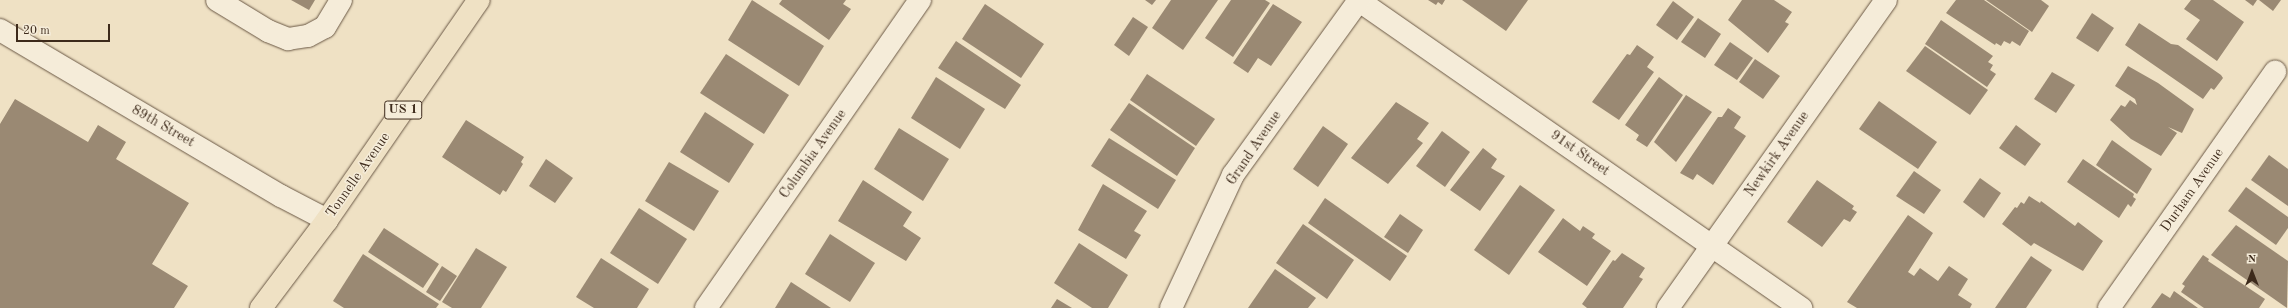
<!DOCTYPE html>
<html>
<head>
<meta charset="utf-8">
<style>
  body { margin:0 }
  #map { position:relative; width:2288px; height:308px; overflow:hidden; background:#efe1c4; font-family:"Old Standard TT",serif }
  div>[style] { position:absolute }
  .building>* { inset:0; background:#9a8973 }
  .roads { filter:drop-shadow(0 0 1px #6a5845) drop-shadow(0 0 1px #6a5845) }
  .minor>* { height:22px; margin:-11px; padding:0 11px; transform-origin:11px; border-radius:11px; background:#f5ecd9 }
  .major>* { height:22px; margin:-11px; padding:0 11px; transform-origin:11px; border-radius:11px; background:#efe1c4 }
  span { translate:-50% -50%; white-space:nowrap; text-align:center; line-height:1.15; -webkit-text-stroke:3px #f5ecd9; paint-order:stroke }
  .shield-label span { padding:1px 3px; background:#f5ecd9; border:1px solid; border-radius:3px; -webkit-text-stroke-width:0 }
  .shield-label { font-size:13px; color:#3d2a1b; font-weight:700 }
  .street-label { font-size:14px; color:#3d2a1b }
  .north { position:absolute; left:2232px; top:252px; width:40px; height:40px; -webkit-text-stroke:3px #f5ecd9; paint-order:stroke; rotate:0deg; font-size:11px; font-weight:700; line-height:16px; text-align:center; color:#3d2a1b }
  .north::after { content:''; display:block; margin:auto; width:14px; height:18px; background:#3d2a1b; clip-path:polygon(50% 0,100% 100%,50% 72%,0 100%) }
  .scale { position:absolute; left:16px; top:24px; width:94px; height:18px; box-sizing:border-box; border:2px solid #3d2a1b; border-top:0; padding-left:5px; font-size:12px; line-height:14px; white-space:nowrap; color:#3d2a1b; -webkit-text-stroke:3px #f5ecd9; paint-order:stroke }
</style>
</head>
<body>
<div id="map">
  <div class="building">
    <i style="clip-path:polygon(291px 0,315px 0,309px 10px)"></i>
    <i style="clip-path:polygon(752px 0,824px 46px,799px 86px,728px 40px)"></i>
    <i style="clip-path:polygon(782px 0,846px 0,843px 4px,851px 9px,829px 40px,779px 4px)"></i>
    <i style="clip-path:polygon(1145px 0,1156px 0,1152px 5px)"></i>
    <i style="clip-path:polygon(1171px 0,1218px 0,1183px 50px,1152px 28px)"></i>
    <i style="clip-path:polygon(1231px 0,1265px 0,1270px 3px,1233px 57px,1205px 38px)"></i>
    <i style="clip-path:polygon(1428px 0,1445px 0,1442px 5px,1438px 2px,1436px 5px)"></i>
    <i style="clip-path:polygon(1462px 0,1528px 0,1506px 31px)"></i>
    <i style="clip-path:polygon(1742px 0,1774px 0,1792px 12px,1785px 22px,1789px 24px,1768px 53px,1728px 20px)"></i>
    <i style="clip-path:polygon(1956px 0,1984px 0,2029px 31px,2020px 46px,2012px 41px,2010px 44px,2004px 41px,2001px 46px,1996px 43px,1995px 45px,1946px 13px)"></i>
    <i style="clip-path:polygon(1986px 0,2041px 0,2049px 6px,2032px 32px)"></i>
    <i style="clip-path:polygon(2191px 0,2213px 0,2244px 22px,2217px 61px,2186px 39px,2200px 20px,2184px 9px)"></i>
    <i style="clip-path:polygon(2245px 0,2257px 0,2253px 6px)"></i>
    <i style="clip-path:polygon(2259px 0,2281px 0,2273px 11px)"></i>
    <i style="clip-path:polygon(1673px 1px,1694px 17px,1677px 40px,1656px 25px)"></i>
    <i style="clip-path:polygon(985px 4px,1044px 44px,1021px 78px,962px 39px)"></i>
    <i style="clip-path:polygon(1273px 4px,1302px 22px,1271px 66px,1258px 58px,1248px 73px,1233px 63px)"></i>
    <i style="clip-path:polygon(2092px 13px,2114px 28px,2098px 52px,2076px 38px)"></i>
    <i style="clip-path:polygon(1133px 17px,1148px 27px,1129px 56px,1114px 45px)"></i>
    <i style="clip-path:polygon(1698px 18px,1721px 34px,1705px 58px,1681px 42px)"></i>
    <i style="clip-path:polygon(1941px 20px,1993px 56px,1988px 62px,1993px 65px,1990px 70px,1996px 74px,1987px 87px,1925px 44px)"></i>
    <i style="clip-path:polygon(2139px 23px,2171px 44px,2178px 45px,2221px 75px,2223px 78px,2214px 90px,2211px 88px,2203px 99px,2125px 45px)"></i>
    <i style="clip-path:polygon(956px 41px,1021px 85px,1005px 109px,938px 68px)"></i>
    <i style="clip-path:polygon(1730px 42px,1753px 58px,1737px 80px,1714px 65px)"></i>
    <i style="clip-path:polygon(1637px 45px,1654px 57px,1647px 67px,1654px 72px,1619px 120px,1592px 102px,1627px 54px,1630px 55px)"></i>
    <i style="clip-path:polygon(1925px 46px,1988px 90px,1970px 115px,1906px 71px)"></i>
    <i style="clip-path:polygon(726px 54px,789px 95px,764px 134px,700px 93px)"></i>
    <i style="clip-path:polygon(1755px 59px,1780px 76px,1763px 99px,1739px 82px)"></i>
    <i style="clip-path:polygon(2128px 66px,2158px 83px,2194px 109px,2182px 133px,2168px 127px,2177px 133px,2161px 156px,2131px 139px,2110px 120px,2121px 105px,2125px 107px,2130px 100px,2137px 105px,2135px 99px,2115px 86px)"></i>
    <i style="clip-path:polygon(2052px 72px,2075px 85px,2056px 113px,2034px 99px)"></i>
    <i style="clip-path:polygon(1147px 74px,1215px 119px,1196px 146px,1130px 100px)"></i>
    <i style="clip-path:polygon(936px 77px,985px 109px,960px 149px,911px 118px)"></i>
    <i style="clip-path:polygon(1659px 77px,1683px 95px,1647px 147px,1636px 140px,1639px 135px,1625px 125px)"></i>
    <i style="clip-path:polygon(1686px 95px,1712px 112px,1676px 162px,1654px 142px)"></i>
    <i style="clip-path:polygon(15px 99px,88px 142px,98px 125px,126px 142px,116px 159px,189px 203px,152px 264px,188px 286px,174px 308px,0 308px,0 124px)"></i>
    <i style="clip-path:polygon(1879px 101px,1937px 142px,1918px 169px,1859px 129px)"></i>
    <i style="clip-path:polygon(1396px 102px,1429px 123px,1417px 139px,1423px 143px,1388px 184px,1351px 158px)"></i>
    <i style="clip-path:polygon(1129px 103px,1195px 148px,1177px 176px,1110px 130px)"></i>
    <i style="clip-path:polygon(1728px 108px,1741px 117px,1734px 128px,1746px 136px,1713px 185px,1697px 174px,1693px 180px,1680px 173px,1718px 117px,1722px 117px)"></i>
    <i style="clip-path:polygon(705px 112px,754px 144px,729px 183px,680px 152px)"></i>
    <i style="clip-path:polygon(466px 120px,524px 157px,521px 162px,523px 164px,506px 192px,503px 190px,500px 195px,442px 157px)"></i>
    <i style="clip-path:polygon(2016px 125px,2041px 144px,2025px 166px,1999px 148px)"></i>
    <i style="clip-path:polygon(1323px 126px,1348px 144px,1318px 187px,1293px 169px)"></i>
    <i style="clip-path:polygon(899px 128px,949px 159px,923px 201px,874px 169px)"></i>
    <i style="clip-path:polygon(1442px 131px,1470px 152px,1445px 187px,1416px 166px)"></i>
    <i style="clip-path:polygon(1109px 138px,1176px 180px,1158px 209px,1091px 166px)"></i>
    <i style="clip-path:polygon(2112px 140px,2152px 169px,2137px 194px,2096px 165px)"></i>
    <i style="clip-path:polygon(1483px 148px,1497px 159px,1491px 168px,1505px 176px,1480px 211px,1450px 190px)"></i>
    <i style="clip-path:polygon(2269px 155px,2288px 169px,2288px 206px,2251px 180px)"></i>
    <i style="clip-path:polygon(546px 159px,573px 178px,555px 203px,529px 186px)"></i>
    <i style="clip-path:polygon(2083px 159px,2134px 194px,2133px 197px,2136px 199px,2131px 207px,2128px 204px,2119px 218px,2067px 182px)"></i>
    <i style="clip-path:polygon(669px 162px,719px 191px,694px 231px,645px 201px)"></i>
    <i style="clip-path:polygon(1914px 171px,1941px 190px,1924px 214px,1896px 196px)"></i>
    <i style="clip-path:polygon(1980px 178px,2001px 193px,1984px 218px,1963px 202px)"></i>
    <i style="clip-path:polygon(863px 180px,912px 212px,903px 226px,921px 238px,906px 261px,838px 221px)"></i>
    <i style="clip-path:polygon(1817px 180px,1854px 206px,1852px 209px,1857px 212px,1850px 222px,1844px 219px,1822px 247px,1787px 222px)"></i>
    <i style="clip-path:polygon(1103px 184px,1147px 211px,1134px 231px,1141px 235px,1126px 259px,1078px 230px)"></i>
    <i style="clip-path:polygon(1520px 185px,1555px 210px,1509px 275px,1474px 250px)"></i>
    <i style="clip-path:polygon(2246px 187px,2288px 217px,2288px 228px,2276px 245px,2228px 211px)"></i>
    <i style="clip-path:polygon(2029px 196px,2040px 203px,2041px 201px,2075px 226px,2078px 222px,2103px 241px,2083px 271px,2034px 243px,2031px 246px,2002px 224px,2015px 207px,2017px 208px,2021px 202px,2024px 204px)"></i>
    <i style="clip-path:polygon(1325px 198px,1407px 256px,1390px 281px,1308px 223px)"></i>
    <i style="clip-path:polygon(639px 208px,687px 239px,658px 284px,610px 253px)"></i>
    <i style="clip-path:polygon(1400px 214px,1423px 230px,1408px 253px,1384px 237px)"></i>
    <i style="clip-path:polygon(1908px 215px,1933px 233px,1908px 272px,1914px 276px,1920px 268px,1938px 281px,1949px 266px,1968px 279px,1958px 295px,1972px 304px,1970px 308px,1857px 308px,1847px 302px)"></i>
    <i style="clip-path:polygon(1563px 218px,1580px 231px,1583px 226px,1595px 234px,1592px 238px,1611px 251px,1587px 286px,1538px 252px)"></i>
    <i style="clip-path:polygon(1303px 224px,1354px 260px,1327px 299px,1276px 263px)"></i>
    <i style="clip-path:polygon(2236px 225px,2288px 261px,2287px 308px,2211px 255px)"></i>
    <i style="clip-path:polygon(384px 228px,439px 264px,423px 288px,368px 252px)"></i>
    <i style="clip-path:polygon(830px 234px,875px 263px,850px 302px,805px 274px)"></i>
    <i style="clip-path:polygon(1079px 243px,1128px 275px,1108px 308px,1092px 308px,1054px 283px)"></i>
    <i style="clip-path:polygon(476px 248px,507px 267px,481px 308px,452px 308px,442px 302px)"></i>
    <i style="clip-path:polygon(1622px 253px,1645px 268px,1639px 277px,1643px 279px,1623px 308px,1587px 308px,1582px 304px,1613px 260px,1615px 261px)"></i>
    <i style="clip-path:polygon(363px 254px,439px 304px,436px 308px,344px 308px,333px 301px)"></i>
    <i style="clip-path:polygon(2203px 255px,2209px 259px,2208px 261px,2265px 299px,2259px 308px,2204px 308px,2181px 292px,2185px 286px,2182px 284px)"></i>
    <i style="clip-path:polygon(2031px 256px,2052px 270px,2026px 308px,1995px 308px)"></i>
    <i style="clip-path:polygon(601px 258px,649px 289px,637px 308px,594px 308px,576px 297px)"></i>
    <i style="clip-path:polygon(442px 266px,457px 276px,440px 301px,426px 292px)"></i>
    <i style="clip-path:polygon(1275px 269px,1316px 298px,1308px 308px,1248px 308px)"></i>
    <i style="clip-path:polygon(791px 282px,831px 308px,775px 308px)"></i>
    <i style="clip-path:polygon(2174px 291px,2198px 308px,2151px 308px,2162px 293px,2170px 298px)"></i>
    <i style="clip-path:polygon(1057px 299px,1072px 308px,1051px 308px)"></i>
  </div>
  <div class="roads">
    <div class="minor">
      <i style="left:217px;top:0;width:60px;rotate:31.3deg"></i>
      <i style="left:268px;top:31px;width:22px;rotate:22deg"></i>
      <i style="left:288px;top:39px;width:20px;rotate:-9deg"></i>
      <i style="left:308px;top:36px;width:19px;rotate:-28deg"></i>
      <i style="left:325px;top:27px;width:31px;rotate:-59deg"></i>
      <i style="left:1358px;top:0;width:540px;rotate:34.81deg"></i>
      <i style="left:0;top:30px;width:326px;rotate:30.6deg"></i>
      <i style="left:281px;top:196px;width:52px;rotate:27.6deg"></i>
      <i style="left:706px;top:308px;width:375px;rotate:-55.2deg"></i>
      <i style="left:1171px;top:308px;width:147px;rotate:-65deg"></i>
      <i style="left:1233px;top:175px;width:216px;rotate:-54.2deg"></i>
      <i style="left:1668px;top:308px;width:377px;rotate:-54.7deg"></i>
      <i style="left:2109px;top:308px;width:289px;rotate:-54.9deg"></i>
    </div>
    <div class="major">
      <i style="left:261px;top:308px;width:110px;rotate:-53.1deg"></i>
      <i style="left:327px;top:220px;width:267px;rotate:-55.4deg"></i>
    </div>
  </div>
  <div class="shield-label">
    <span style="left:403px;top:110px">US 1</span>
  </div>
  <div class="street-label">
    <span style="left:163px;top:126px;rotate:30deg">89th Street</span>
    <span style="left:1254px;top:148px;rotate:-56deg">Grand Avenue</span>
    <span style="left:1580px;top:153px;rotate:35deg">91st Street</span>
    <span style="left:813px;top:154px;rotate:-55deg">Columbia Avenue</span>
    <span style="left:1777px;top:154px;rotate:-55deg">Newkirk Avenue</span>
    <span style="left:358px;top:175px;rotate:-55deg">Tonnelle Avenue</span>
    <span style="left:2192px;top:190px;rotate:-55deg">Durham Avenue</span>
  </div>
  <div class="north">N</div>
  <div class="scale">20 m</div>
</div>
</body>
</html>
